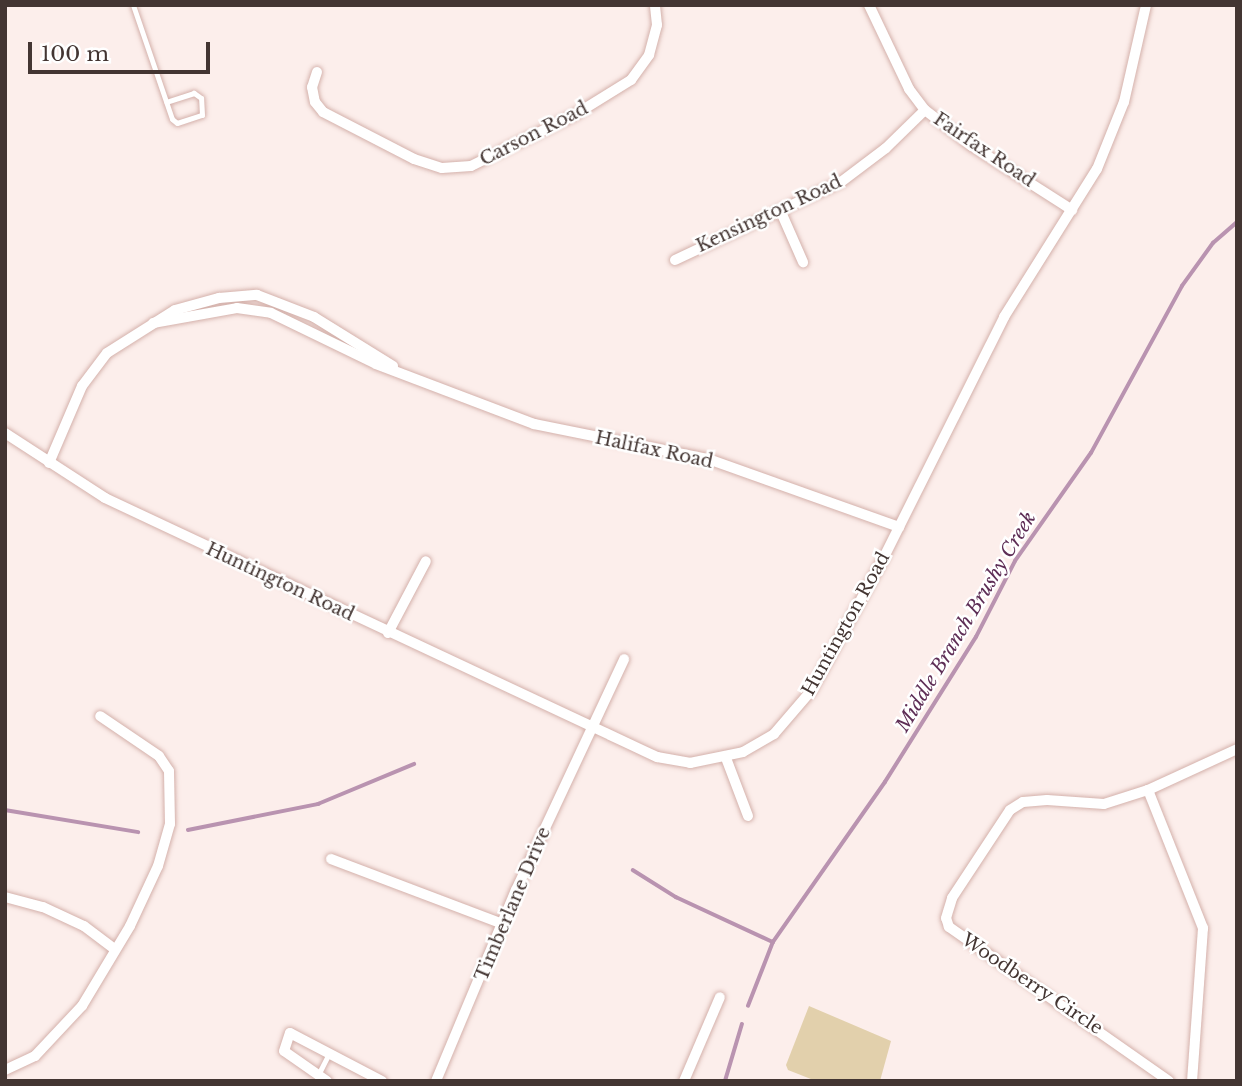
<!DOCTYPE html>
<html>
<head>
<meta charset="utf-8">
<style>
  body { margin:0 }
  #map { position:relative; width:1242px; height:1086px; overflow:hidden; background:#fceeeb; font-family:"Libre Baskerville",serif }
  div>[style] { position:absolute }
  .green>* { inset:0; background:#e2d0ac }
  .stream>* { height:3.5px; margin:-1.75px; padding:0 1.75px; transform-origin:1.75px; border-radius:1.75px; background:#b993b0 }
  .roads { filter:drop-shadow(0 0 2px #d4b1ab) drop-shadow(0 0 2px #d4b1ab) }
  .lane>* { height:5px; margin:-2.5px; padding:0 2.5px; transform-origin:2.5px; border-radius:2.5px; background:#fff }
  .street>* { height:10px; margin:-5px; padding:0 5px; transform-origin:5px; border-radius:5px; background:#fff }
  span { translate:-50% -50%; white-space:nowrap; text-align:center; line-height:1.15; -webkit-text-stroke:5px #fff; paint-order:stroke }
  .street-label { font-size:18px; color:#433532 }
  .water-label { font-size:19px; color:#5e2e56; font-style:italic }
  .frame { position:absolute; inset:0; border:7px solid #433532; pointer-events:none }
  .scale { position:absolute; left:28px; top:42px; width:182px; height:32px; box-sizing:border-box; border:4px solid #433532; border-top:0; padding-left:9px; font-size:21px; line-height:24px; white-space:nowrap; color:#433532; -webkit-text-stroke:5px #fff; paint-order:stroke }
</style>
</head>
<body>
<div id="map">
  <div class="green">
    <i style="clip-path:polygon(809px 1006px,891px 1041px,880px 1081px,816px 1081px,788px 1070px,786px 1065px)"></i>
  </div>
  <div class="stream">
    <i style="left:5px;top:810px;width:135px;rotate:9.4deg"></i>
    <i style="left:188px;top:830px;width:133px;rotate:-11.3deg"></i>
    <i style="left:318px;top:804px;width:104px;rotate:-22.6deg"></i>
    <i style="left:633px;top:870px;width:51px;rotate:32.1deg"></i>
    <i style="left:676px;top:897px;width:107px;rotate:24.9deg"></i>
    <i style="left:748px;top:1006px;width:69px;rotate:-68.7deg"></i>
    <i style="left:773px;top:942px;width:195px;rotate:-55deg"></i>
    <i style="left:885px;top:782px;width:171px;rotate:-57.9deg"></i>
    <i style="left:976px;top:637px;width:85px;rotate:-62.8deg"></i>
    <i style="left:1015px;top:561px;width:132px;rotate:-54.9deg"></i>
    <i style="left:1091px;top:453px;width:190px;rotate:-61.4deg"></i>
    <i style="left:1182px;top:286px;width:53px;rotate:-54.2deg"></i>
    <i style="left:1213px;top:243px;width:32px;rotate:-41deg"></i>
    <i style="left:725px;top:1081px;width:59px;rotate:-73.4deg"></i>
  </div>
  <div class="roads">
    <div class="lane">
      <i style="left:133px;top:5px;width:120px;rotate:71.1deg"></i>
      <i style="left:172px;top:119px;width:6px;rotate:39deg"></i>
      <i style="left:177px;top:123px;width:26px;rotate:-18deg"></i>
      <i style="left:202px;top:115px;width:17px;rotate:-93deg"></i>
      <i style="left:201px;top:98px;width:9px;rotate:-144deg"></i>
      <i style="left:194px;top:93px;width:29px;rotate:162deg"></i>
      <i style="left:318px;top:1075px;width:25px;rotate:-63deg"></i>
    </div>
    <div class="street">
      <i style="left:869px;top:5px;width:93px;rotate:64.5deg"></i>
      <i style="left:909px;top:89px;width:26px;rotate:53deg"></i>
      <i style="left:925px;top:110px;width:59px;rotate:37.5deg"></i>
      <i style="left:972px;top:146px;width:119px;rotate:32.6deg"></i>
      <i style="left:317px;top:72px;width:16px;rotate:108deg"></i>
      <i style="left:312px;top:87px;width:15px;rotate:79deg"></i>
      <i style="left:315px;top:102px;width:13px;rotate:51deg"></i>
      <i style="left:323px;top:112px;width:102px;rotate:27.3deg"></i>
      <i style="left:414px;top:159px;width:29px;rotate:18deg"></i>
      <i style="left:442px;top:168px;width:29px;rotate:-4deg"></i>
      <i style="left:471px;top:166px;width:117px;rotate:-26.3deg"></i>
      <i style="left:576px;top:114px;width:65px;rotate:-31.7deg"></i>
      <i style="left:631px;top:80px;width:31px;rotate:-54deg"></i>
      <i style="left:649px;top:55px;width:31px;rotate:-75deg"></i>
      <i style="left:657px;top:25px;width:20px;rotate:-96deg"></i>
      <i style="left:781px;top:212px;width:55px;rotate:66.3deg"></i>
      <i style="left:675px;top:260px;width:183px;rotate:-25.2deg"></i>
      <i style="left:841px;top:182px;width:56px;rotate:-37.1deg"></i>
      <i style="left:886px;top:148px;width:54px;rotate:-44.3deg"></i>
      <i style="left:153px;top:323px;width:85px;rotate:-10.1deg"></i>
      <i style="left:237px;top:308px;width:34px;rotate:8deg"></i>
      <i style="left:271px;top:313px;width:117px;rotate:25.9deg"></i>
      <i style="left:376px;top:364px;width:169px;rotate:20.8deg"></i>
      <i style="left:534px;top:424px;width:177px;rotate:11.4deg"></i>
      <i style="left:708px;top:459px;width:203px;rotate:19.6deg"></i>
      <i style="left:5px;top:433px;width:119px;rotate:33deg"></i>
      <i style="left:105px;top:498px;width:610px;rotate:25.14deg"></i>
      <i style="left:657px;top:757px;width:34px;rotate:10deg"></i>
      <i style="left:690px;top:763px;width:54px;rotate:-11.7deg"></i>
      <i style="left:743px;top:752px;width:36px;rotate:-30deg"></i>
      <i style="left:774px;top:734px;width:57px;rotate:-49.3deg"></i>
      <i style="left:811px;top:691px;width:155px;rotate:-61.4deg"></i>
      <i style="left:885px;top:555px;width:266px;rotate:-63.4deg"></i>
      <i style="left:1004px;top:317px;width:175px;rotate:-57.9deg"></i>
      <i style="left:1097px;top:169px;width:72px;rotate:-68.1deg"></i>
      <i style="left:1124px;top:102px;width:99px;rotate:-77.2deg"></i>
      <i style="left:49px;top:463px;width:84px;rotate:-66.8deg"></i>
      <i style="left:82px;top:386px;width:41px;rotate:-52.9deg"></i>
      <i style="left:107px;top:353px;width:80px;rotate:-32.3deg"></i>
      <i style="left:175px;top:310px;width:46px;rotate:-15.3deg"></i>
      <i style="left:219px;top:298px;width:38px;rotate:-5deg"></i>
      <i style="left:257px;top:295px;width:61px;rotate:21.1deg"></i>
      <i style="left:314px;top:317px;width:93px;rotate:31.8deg"></i>
      <i style="left:388px;top:633px;width:81px;rotate:-62.2deg"></i>
      <i style="left:726px;top:758px;width:62px;rotate:69.2deg"></i>
      <i style="left:1148px;top:790px;width:98px;rotate:-24.7deg"></i>
      <i style="left:331px;top:859px;width:184px;rotate:20.7deg"></i>
      <i style="left:5px;top:897px;width:39px;rotate:15deg"></i>
      <i style="left:43px;top:907px;width:45px;rotate:24.9deg"></i>
      <i style="left:84px;top:926px;width:39px;rotate:37deg"></i>
      <i style="left:5px;top:1070px;width:33px;rotate:-25deg"></i>
      <i style="left:35px;top:1056px;width:69px;rotate:-46.8deg"></i>
      <i style="left:82px;top:1006px;width:93px;rotate:-59deg"></i>
      <i style="left:130px;top:926px;width:66px;rotate:-65deg"></i>
      <i style="left:158px;top:866px;width:44px;rotate:-74.1deg"></i>
      <i style="left:170px;top:824px;width:53px;rotate:-91.1deg"></i>
      <i style="left:169px;top:771px;width:18px;rotate:-124deg"></i>
      <i style="left:159px;top:756px;width:71px;rotate:-145.9deg"></i>
      <i style="left:327px;top:1081px;width:52px;rotate:-145.1deg"></i>
      <i style="left:284px;top:1051px;width:19px;rotate:-72deg"></i>
      <i style="left:290px;top:1033px;width:104px;rotate:27.6deg"></i>
      <i style="left:436px;top:1081px;width:207px;rotate:-67.3deg"></i>
      <i style="left:516px;top:890px;width:255px;rotate:-64.9deg"></i>
      <i style="left:684px;top:1081px;width:91px;rotate:-66.8deg"></i>
      <i style="left:1169px;top:1081px;width:269px;rotate:-145deg"></i>
      <i style="left:949px;top:927px;width:9px;rotate:-108deg"></i>
      <i style="left:946px;top:918px;width:21px;rotate:-73deg"></i>
      <i style="left:952px;top:898px;width:105px;rotate:-56.6deg"></i>
      <i style="left:1010px;top:810px;width:15px;rotate:-32deg"></i>
      <i style="left:1023px;top:802px;width:24px;rotate:-5deg"></i>
      <i style="left:1047px;top:800px;width:57px;rotate:4deg"></i>
      <i style="left:1104px;top:804px;width:46px;rotate:-17.7deg"></i>
      <i style="left:1148px;top:790px;width:149px;rotate:68.3deg"></i>
      <i style="left:1203px;top:928px;width:153px;rotate:94.1deg"></i>
    </div>
  </div>
  <div class="street-label">
    <span style="left:534px;top:134px;rotate:-27deg">Carson Road</span>
    <span style="left:984px;top:150px;rotate:34deg">Fairfax Road</span>
    <span style="left:769px;top:214px;rotate:-25deg">Kensington Road</span>
    <span style="left:654px;top:450px;rotate:12deg">Halifax Road</span>
    <span style="left:280px;top:582px;rotate:25deg">Huntington Road</span>
    <span style="left:846px;top:624px;rotate:-61deg">Huntington Road</span>
    <span style="left:513px;top:904px;rotate:-67deg">Timberlane Drive</span>
    <span style="left:1032px;top:984px;rotate:34deg">Woodberry Circle</span>
  </div>
  <div class="water-label">
    <span style="left:966px;top:622px;rotate:-59deg">Middle Branch Brushy Creek</span>
  </div>
  <div class="frame"></div>
  <div class="scale">100 m</div>
</div>
</body>
</html>
